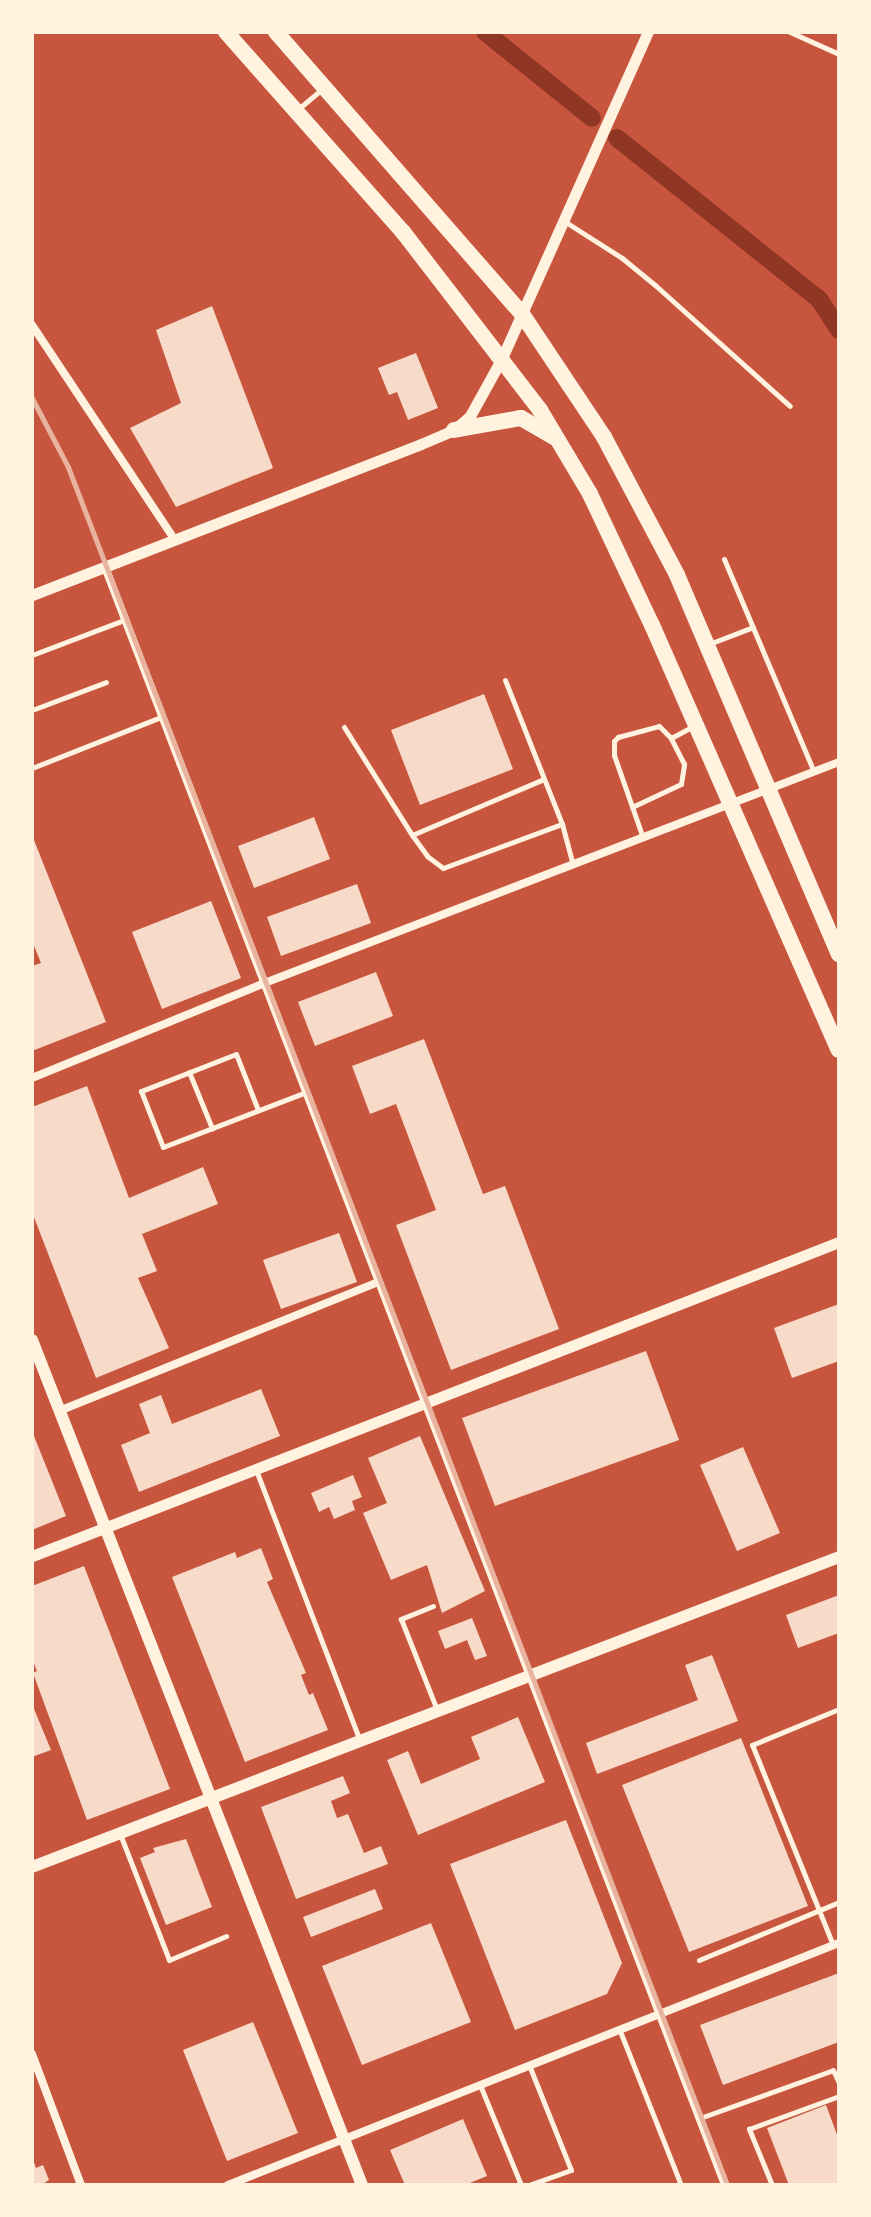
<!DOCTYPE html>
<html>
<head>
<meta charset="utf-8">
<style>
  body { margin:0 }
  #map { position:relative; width:871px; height:2217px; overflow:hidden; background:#c8553d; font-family:"Roboto Serif",serif }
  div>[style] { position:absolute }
  .canal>* { height:18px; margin:-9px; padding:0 9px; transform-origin:9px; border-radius:9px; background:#8f3625 }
  .building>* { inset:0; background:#f7dbc8 }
  .service>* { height:5px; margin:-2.5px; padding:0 2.5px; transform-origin:2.5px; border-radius:2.5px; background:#fff3e0 }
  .minor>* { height:8px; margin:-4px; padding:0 4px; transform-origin:4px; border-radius:4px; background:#fff3e0 }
  .tertiary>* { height:11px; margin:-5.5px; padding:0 5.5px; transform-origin:5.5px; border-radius:5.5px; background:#fff3e0 }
  .secondary>* { height:12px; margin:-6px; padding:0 6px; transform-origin:6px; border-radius:6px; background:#fff3e0 }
  .trunk>* { height:16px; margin:-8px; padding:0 8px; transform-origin:8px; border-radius:8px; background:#fff3e0 }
  .rail>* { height:5px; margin:-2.5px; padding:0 2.5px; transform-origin:2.5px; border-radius:2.5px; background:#e9b49f }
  span { translate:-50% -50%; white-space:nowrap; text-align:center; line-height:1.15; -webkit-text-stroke:8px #fff3e0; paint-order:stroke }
  .frame { position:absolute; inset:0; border:34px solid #fff3e0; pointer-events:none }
</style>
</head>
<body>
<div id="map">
  <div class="canal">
    <i style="left:485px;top:32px;width:137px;rotate:38.8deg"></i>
    <i style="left:617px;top:138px;width:258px;rotate:38.6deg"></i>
    <i style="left:819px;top:299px;width:37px;rotate:57deg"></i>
  </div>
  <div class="building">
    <i style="clip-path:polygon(212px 306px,273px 468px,176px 507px,130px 428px,181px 403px,156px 330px)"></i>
    <i style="clip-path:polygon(416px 353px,438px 408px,408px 420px,397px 392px,389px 395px,378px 368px)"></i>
    <i style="clip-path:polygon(484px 694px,513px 769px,420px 805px,391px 730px)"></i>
    <i style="clip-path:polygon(314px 817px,330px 859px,254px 888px,238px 846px)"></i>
    <i style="clip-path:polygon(32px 835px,106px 1022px,32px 1051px,32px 966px,41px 963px,32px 941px)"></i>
    <i style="clip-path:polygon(357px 884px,371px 923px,281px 956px,267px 917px)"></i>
    <i style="clip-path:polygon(211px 901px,241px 978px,162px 1009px,132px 932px)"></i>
    <i style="clip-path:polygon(376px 972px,393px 1016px,315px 1046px,298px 1002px)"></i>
    <i style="clip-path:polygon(424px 1039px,483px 1194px,505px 1186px,559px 1329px,451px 1370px,396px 1225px,436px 1210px,396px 1104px,370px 1114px,352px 1066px)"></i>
    <i style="clip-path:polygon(87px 1086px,129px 1198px,203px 1167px,218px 1204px,142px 1234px,157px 1271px,138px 1278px,169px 1348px,96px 1378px,32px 1212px,32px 1107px)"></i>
    <i style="clip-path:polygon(339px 1233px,357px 1282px,281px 1309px,263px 1260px)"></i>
    <i style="clip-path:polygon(839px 1304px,839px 1361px,792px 1378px,774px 1328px)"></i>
    <i style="clip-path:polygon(646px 1351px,679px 1440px,495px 1506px,462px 1418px)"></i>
    <i style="clip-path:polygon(261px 1389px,280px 1436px,139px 1492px,121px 1445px,150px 1433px,139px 1404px,161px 1395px,172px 1424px)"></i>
    <i style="clip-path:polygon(32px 1431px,66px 1516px,32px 1530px)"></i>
    <i style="clip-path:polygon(420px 1436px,485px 1591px,442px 1613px,427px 1565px,391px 1580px,363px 1513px,387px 1503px,368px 1458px)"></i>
    <i style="clip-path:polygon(743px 1447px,780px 1533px,737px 1551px,700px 1465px)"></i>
    <i style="clip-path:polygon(353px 1475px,362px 1497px,352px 1501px,355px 1510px,334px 1519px,329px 1507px,319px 1512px,311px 1493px)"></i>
    <i style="clip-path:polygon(261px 1548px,273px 1579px,267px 1582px,306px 1673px,301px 1675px,309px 1695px,313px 1693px,328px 1730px,245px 1762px,172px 1577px,235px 1552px,237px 1558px)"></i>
    <i style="clip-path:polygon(84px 1566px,170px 1789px,87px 1820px,33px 1673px,37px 1671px,32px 1659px,32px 1586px)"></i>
    <i style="clip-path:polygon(839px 1595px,839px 1633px,798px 1648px,786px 1615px)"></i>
    <i style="clip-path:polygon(472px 1618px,487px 1656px,475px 1660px,467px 1640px,445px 1649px,438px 1631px)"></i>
    <i style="clip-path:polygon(712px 1655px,738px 1721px,597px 1774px,586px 1743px,698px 1700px,685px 1665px)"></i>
    <i style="clip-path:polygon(32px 1704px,51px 1750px,32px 1757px)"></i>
    <i style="clip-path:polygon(518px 1717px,545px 1782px,418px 1835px,387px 1760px,408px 1751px,421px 1784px,480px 1759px,471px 1737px)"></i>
    <i style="clip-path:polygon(741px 1738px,808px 1906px,689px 1952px,622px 1785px)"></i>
    <i style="clip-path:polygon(343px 1776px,350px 1793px,331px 1801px,337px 1818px,348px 1814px,364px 1853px,381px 1846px,388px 1864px,296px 1899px,261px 1807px)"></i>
    <i style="clip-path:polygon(566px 1820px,622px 1963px,607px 1994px,515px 2030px,450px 1864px)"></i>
    <i style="clip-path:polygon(186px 1839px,212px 1907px,166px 1925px,140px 1858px,155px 1852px,153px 1848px)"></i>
    <i style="clip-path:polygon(375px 1889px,383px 1909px,311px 1937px,303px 1917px)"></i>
    <i style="clip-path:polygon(431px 1923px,471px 2022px,362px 2065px,322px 1966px)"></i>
    <i style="clip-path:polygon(839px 1973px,839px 2042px,723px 2085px,700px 2025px)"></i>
    <i style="clip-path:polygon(253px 2022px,298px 2133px,227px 2161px,183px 2050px)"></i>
    <i style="clip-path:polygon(826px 2105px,839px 2140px,839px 2185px,789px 2185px,767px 2128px)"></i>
    <i style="clip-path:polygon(463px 2119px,487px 2176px,465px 2185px,405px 2185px,390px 2150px)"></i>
    <i style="clip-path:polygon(32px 2157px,36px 2168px,43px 2165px,49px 2180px,41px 2185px,32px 2185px)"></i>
  </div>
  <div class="service">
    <i style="left:790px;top:32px;width:54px;rotate:24.2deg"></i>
    <i style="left:297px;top:110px;width:34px;rotate:-40deg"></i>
    <i style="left:564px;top:221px;width:69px;rotate:32.5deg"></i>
    <i style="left:622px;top:258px;width:43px;rotate:39.3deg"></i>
    <i style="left:655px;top:285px;width:181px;rotate:41.9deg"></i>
    <i style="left:724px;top:559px;width:231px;rotate:67.1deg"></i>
    <i style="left:709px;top:644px;width:47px;rotate:-21.1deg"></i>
    <i style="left:32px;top:655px;width:98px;rotate:-20.8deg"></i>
    <i style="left:505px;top:680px;width:155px;rotate:68.4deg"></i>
    <i style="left:562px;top:824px;width:42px;rotate:75deg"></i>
    <i style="left:32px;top:710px;width:79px;rotate:-20.7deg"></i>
    <i style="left:344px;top:727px;width:128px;rotate:57.8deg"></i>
    <i style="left:412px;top:835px;width:26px;rotate:54deg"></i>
    <i style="left:427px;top:856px;width:20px;rotate:37deg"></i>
    <i style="left:443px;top:868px;width:127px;rotate:-20.3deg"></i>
    <i style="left:32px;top:768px;width:139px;rotate:-21.6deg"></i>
    <i style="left:632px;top:807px;width:54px;rotate:-25.1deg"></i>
    <i style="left:681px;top:784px;width:20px;rotate:-81deg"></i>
    <i style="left:684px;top:764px;width:29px;rotate:-117deg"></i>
    <i style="left:412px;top:835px;width:143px;rotate:-23deg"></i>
    <i style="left:643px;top:838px;width:88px;rotate:-109.3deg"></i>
    <i style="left:614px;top:755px;width:14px;rotate:-90deg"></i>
    <i style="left:614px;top:741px;width:6px;rotate:-45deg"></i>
    <i style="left:618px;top:737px;width:42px;rotate:-15deg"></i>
    <i style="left:659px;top:726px;width:17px;rotate:45deg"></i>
    <i style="left:671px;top:738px;width:24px;rotate:-28deg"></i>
    <i style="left:189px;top:1072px;width:61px;rotate:67.7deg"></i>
    <i style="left:258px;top:1110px;width:60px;rotate:-111.4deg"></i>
    <i style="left:236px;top:1054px;width:102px;rotate:158.7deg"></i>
    <i style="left:141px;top:1091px;width:60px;rotate:68.6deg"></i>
    <i style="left:163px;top:1147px;width:151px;rotate:-21deg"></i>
    <i style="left:256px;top:1470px;width:290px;rotate:69deg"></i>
    <i style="left:433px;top:1606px;width:35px;rotate:158deg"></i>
    <i style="left:401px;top:1619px;width:98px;rotate:68.4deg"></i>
    <i style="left:120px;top:1834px;width:135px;rotate:68.7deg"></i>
    <i style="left:169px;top:1960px;width:62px;rotate:-22.8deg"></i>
    <i style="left:833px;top:1945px;width:216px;rotate:-112deg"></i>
    <i style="left:752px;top:1745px;width:94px;rotate:-22.5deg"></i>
    <i style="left:699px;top:1960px;width:152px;rotate:-22.5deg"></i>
    <i style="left:620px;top:2031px;width:166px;rotate:68.4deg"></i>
    <i style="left:529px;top:2065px;width:113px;rotate:68.2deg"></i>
    <i style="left:571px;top:2170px;width:45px;rotate:160.3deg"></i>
    <i style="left:480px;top:2085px;width:108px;rotate:67.7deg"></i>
    <i style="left:700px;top:2118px;width:141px;rotate:-19.8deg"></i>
    <i style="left:833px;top:2070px;width:14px;rotate:65deg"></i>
    <i style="left:772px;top:2185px;width:61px;rotate:-112.3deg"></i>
    <i style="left:749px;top:2129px;width:96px;rotate:-20.1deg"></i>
  </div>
  <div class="minor">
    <i style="left:32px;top:325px;width:258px;rotate:56.4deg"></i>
    <i style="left:105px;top:567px;width:1733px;rotate:69.03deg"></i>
    <i style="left:32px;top:1078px;width:248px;rotate:-22.2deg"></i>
    <i style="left:262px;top:984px;width:618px;rotate:-21.04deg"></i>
    <i style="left:59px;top:1411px;width:344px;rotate:-22deg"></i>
    <i style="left:32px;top:2054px;width:140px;rotate:69.5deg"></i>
    <i style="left:228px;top:2185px;width:657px;rotate:-21.61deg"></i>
  </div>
  <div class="tertiary">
    <i style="left:32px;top:595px;width:417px;rotate:-21.2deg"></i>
    <i style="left:421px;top:444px;width:36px;rotate:-23deg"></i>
    <i style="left:454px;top:430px;width:21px;rotate:-41deg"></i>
    <i style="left:470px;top:416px;width:66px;rotate:-61.1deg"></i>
    <i style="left:502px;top:358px;width:357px;rotate:-65.9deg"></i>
    <i style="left:32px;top:1556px;width:866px;rotate:-21.26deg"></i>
  </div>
  <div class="secondary">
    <i style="left:32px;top:1340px;width:907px;rotate:68.67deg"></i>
    <i style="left:32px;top:1867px;width:864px;rotate:-21.01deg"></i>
  </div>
  <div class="trunk">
    <i style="left:226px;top:32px;width:267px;rotate:48.5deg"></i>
    <i style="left:403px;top:232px;width:225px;rotate:52.4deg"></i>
    <i style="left:540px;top:410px;width:98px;rotate:59.2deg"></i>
    <i style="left:590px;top:494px;width:145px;rotate:64.7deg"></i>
    <i style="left:652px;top:625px;width:464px;rotate:66.3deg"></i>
    <i style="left:276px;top:32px;width:374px;rotate:48.9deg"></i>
    <i style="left:522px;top:314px;width:148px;rotate:56.3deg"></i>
    <i style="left:604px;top:437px;width:156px;rotate:62.1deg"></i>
    <i style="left:677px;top:575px;width:412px;rotate:66.9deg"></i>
    <i style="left:454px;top:430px;width:68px;rotate:-10.2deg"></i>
    <i style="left:521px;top:418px;width:38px;rotate:30deg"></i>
  </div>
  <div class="rail">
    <i style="left:32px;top:398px;width:78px;rotate:62.4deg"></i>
    <i style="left:68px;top:467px;width:1840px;rotate:69.01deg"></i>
  </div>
  <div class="frame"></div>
</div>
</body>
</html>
